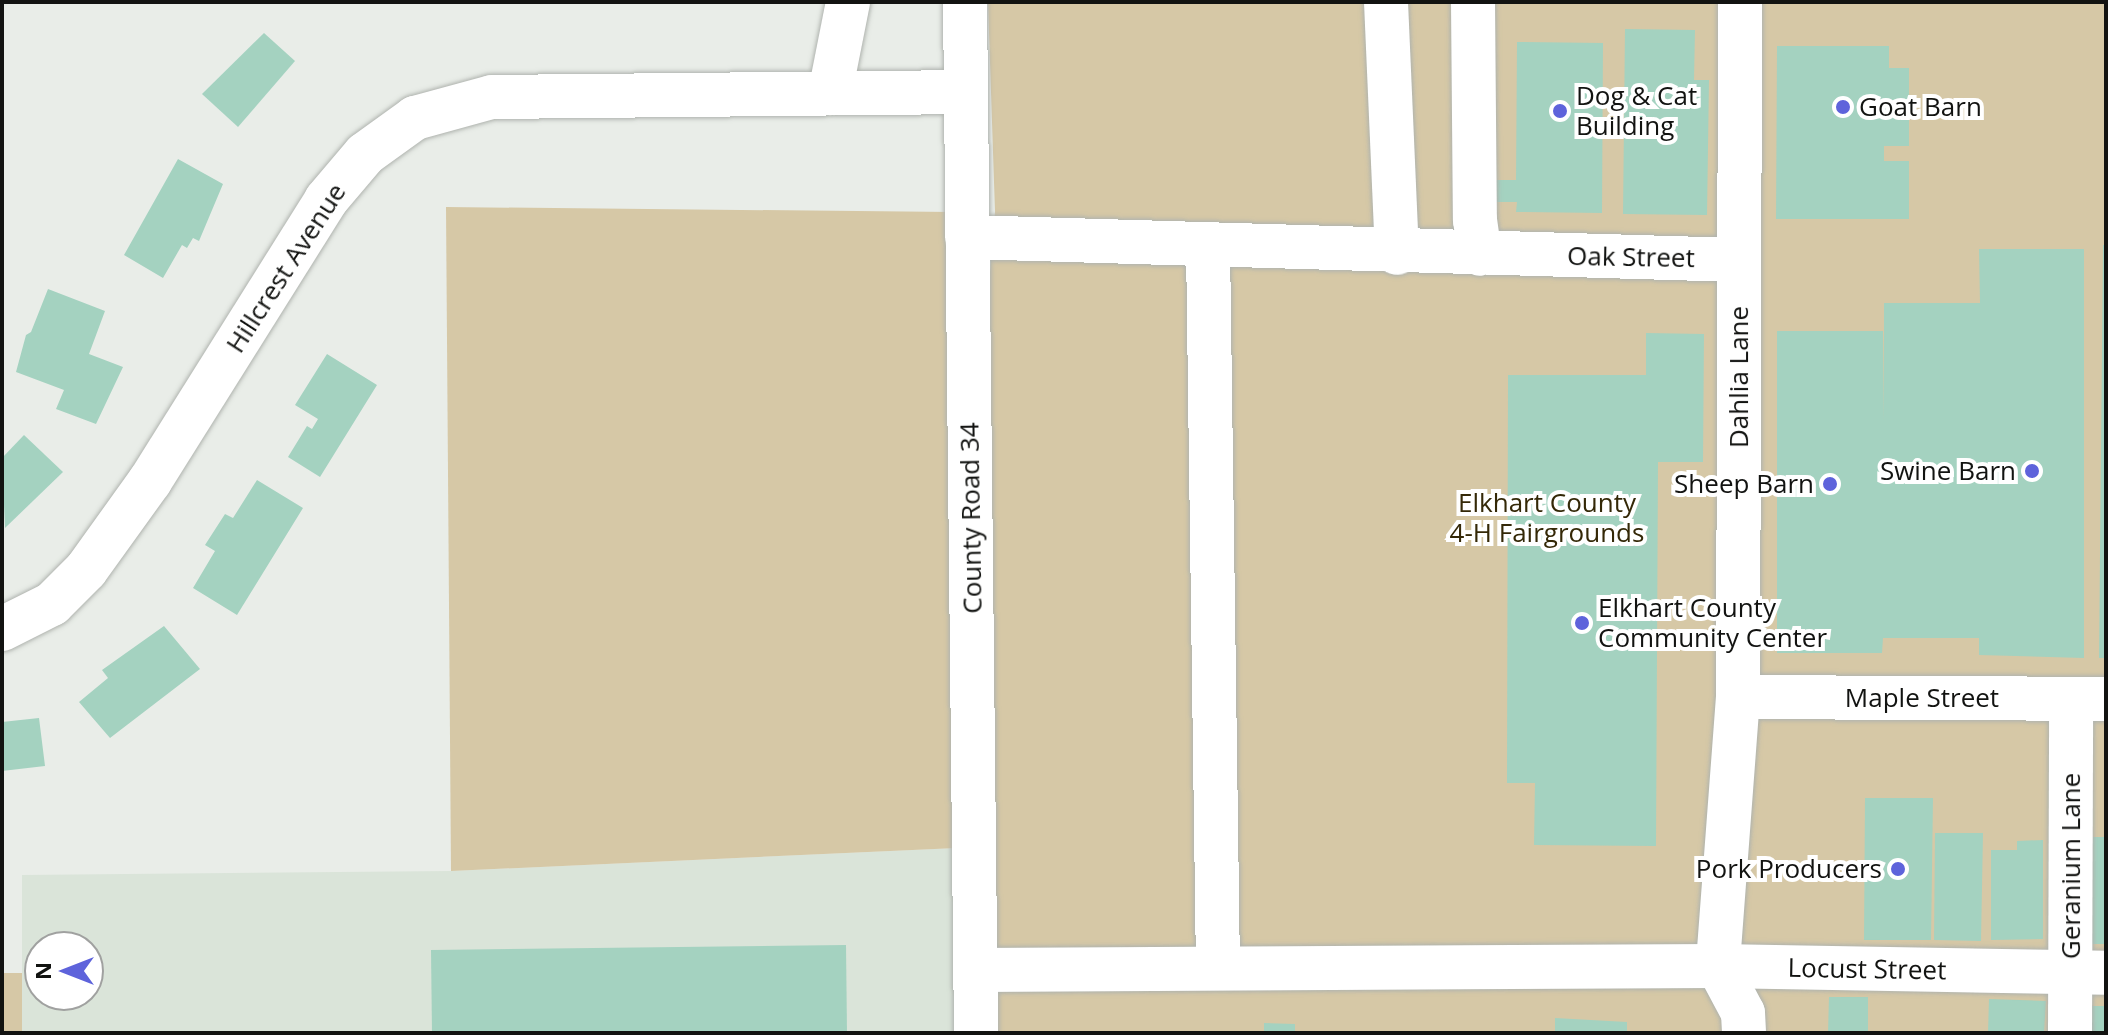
<!DOCTYPE html>
<html>
<head>
<meta charset="utf-8">
<style>
  body { margin:0 }
  #map { position:relative; width:2108px; height:1035px; overflow:hidden; background:#e9ede8; font-family:"Open Sans",sans-serif }
  div>[style] { position:absolute }
  .built>* { inset:0; background:#dae4d9 }
  .green>* { inset:0; background:#d6c8a6 }
  .building>* { inset:0; background:#a4d2c0 }
  .roads { filter:drop-shadow(0 0 2px #afb3ae) drop-shadow(0 0 2px #afb3ae) }
  .minor>* { height:44px; margin:-22px; padding:0 22px; transform-origin:22px; border-radius:22px; background:#fff }
  .dots>* { width:22px; height:22px; translate:-50% -50%; box-sizing:border-box; border:4px solid #fff; border-radius:50% }
  span { translate:-50% -50%; white-space:nowrap; text-align:center; line-height:1.15; -webkit-text-stroke:8px #fff; paint-order:stroke }
  .poi-label { font-size:26px; color:#121311 }
  .left { translate:0 -50%; text-align:left }
  .right { translate:-100% -50%; text-align:right }
  .street-label { font-size:26px; color:#121311 }
  .park-label { font-size:26px; color:#342807 }
  .frame { position:absolute; inset:0; border:4px solid #121311; pointer-events:none }
  .north { position:absolute; left:24px; top:931px; width:80px; height:80px; box-sizing:border-box; background:#fff; border:2px solid #a0a1a0; border-radius:50%; rotate:270deg; font-size:22px; font-weight:700; line-height:32px; text-align:center; color:#121311 }
  .north::after { content:''; display:block; margin:auto; width:28px; height:36px; background:#5e63db; clip-path:polygon(50% 0,100% 100%,50% 72%,0 100%) }
</style>
</head>
<body>
<div id="map">
  <div class="built">
    <i style="clip-path:polygon(evenodd,957px 848px,955px 1033px,22px 1033px,22px 875px,451px 871px,957px 848px,40px 947px,88px 947px,88px 995px,40px 995px,40px 947px)"></i>
  </div>
  <div class="green">
    <i style="clip-path:polygon(988px 2px,2106px 2px,2106px 1033px,997px 1033px,989px 284px,995px 212px)"></i>
    <i style="clip-path:polygon(446px 207px,952px 212px,957px 848px,451px 871px)"></i>
    <i style="clip-path:polygon(2px 973px,22px 973px,22px 1033px,2px 1033px)"></i>
  </div>
  <div class="building">
    <i style="clip-path:polygon(1625px 29px,1695px 30px,1694px 80px,1709px 80px,1707px 215px,1623px 214px)"></i>
    <i style="clip-path:polygon(264px 33px,295px 61px,238px 127px,202px 94px)"></i>
    <i style="clip-path:polygon(1517px 42px,1603px 43px,1602px 213px,1516px 212px,1517px 202px,1495px 202px,1495px 180px,1516px 180px)"></i>
    <i style="clip-path:polygon(1777px 46px,1889px 46px,1889px 68px,1909px 68px,1909px 146px,1884px 146px,1884px 161px,1909px 161px,1909px 219px,1776px 219px)"></i>
    <i style="clip-path:polygon(178px 159px,223px 184px,199px 241px,193px 238px,187px 248px,182px 245px,163px 278px,124px 255px)"></i>
    <i style="clip-path:polygon(2103px 245px,2106px 245px,2106px 658px,2099px 658px)"></i>
    <i style="clip-path:polygon(1979px 249px,2084px 249px,2084px 658px,1979px 655px,1979px 638px,1883px 638px,1882px 653px,1777px 653px,1777px 331px,1883px 331px,1884px 422px,1884px 303px,1980px 303px)"></i>
    <i style="clip-path:polygon(48px 289px,105px 311px,89px 354px,123px 367px,96px 424px,56px 409px,64px 390px,16px 372px,26px 335px,31px 332px)"></i>
    <i style="clip-path:polygon(1646px 333px,1704px 334px,1703px 462px,1658px 462px,1656px 846px,1534px 845px,1535px 783px,1507px 783px,1508px 375px,1646px 375px)"></i>
    <i style="clip-path:polygon(327px 354px,377px 385px,320px 477px,288px 457px,307px 426px,312px 429px,318px 419px,295px 405px)"></i>
    <i style="clip-path:polygon(24px 435px,63px 472px,5px 528px,2px 458px)"></i>
    <i style="clip-path:polygon(257px 480px,303px 508px,237px 615px,193px 588px,215px 551px,205px 545px,225px 514px,233px 518px)"></i>
    <i style="clip-path:polygon(164px 626px,200px 669px,110px 738px,79px 702px,108px 678px,102px 670px)"></i>
    <i style="clip-path:polygon(39px 718px,45px 766px,2px 771px,2px 722px)"></i>
    <i style="clip-path:polygon(1865px 798px,1933px 798px,1931px 940px,1864px 940px)"></i>
    <i style="clip-path:polygon(1935px 833px,1983px 833px,1981px 941px,1934px 940px)"></i>
    <i style="clip-path:polygon(2088px 837px,2106px 837px,2106px 944px,2088px 944px)"></i>
    <i style="clip-path:polygon(2043px 840px,2043px 939px,1991px 940px,1991px 850px,2017px 850px,2017px 841px)"></i>
    <i style="clip-path:polygon(846px 945px,847px 1033px,432px 1033px,431px 950px)"></i>
    <i style="clip-path:polygon(1829px 997px,1868px 997px,1868px 1033px,1828px 1033px)"></i>
    <i style="clip-path:polygon(1989px 999px,2046px 1001px,2044px 1033px,1988px 1033px)"></i>
    <i style="clip-path:polygon(2090px 1006px,2106px 1006px,2106px 1033px,2089px 1033px)"></i>
    <i style="clip-path:polygon(1555px 1018px,1627px 1022px,1627px 1033px,1555px 1033px)"></i>
    <i style="clip-path:polygon(1264px 1023px,1295px 1024px,1295px 1033px,1264px 1033px)"></i>
  </div>
  <div class="roads">
    <div class="minor">
      <i style="left:965px;top:2px;width:1031px;rotate:89.39deg"></i>
      <i style="left:1386px;top:2px;width:251px;rotate:87.5deg"></i>
      <i style="left:1473px;top:2px;width:218px;rotate:89.5deg"></i>
      <i style="left:1475px;top:220px;width:34px;rotate:82deg"></i>
      <i style="left:1740px;top:2px;width:695px;rotate:90.16deg"></i>
      <i style="left:1738px;top:697px;width:270px;rotate:94.3deg"></i>
      <i style="left:1718px;top:966px;width:53px;rotate:62deg"></i>
      <i style="left:1743px;top:1013px;width:20px;rotate:87deg"></i>
      <i style="left:830px;top:93px;width:93px;rotate:-78.8deg"></i>
      <i style="left:967px;top:237px;width:772px;rotate:1.71deg"></i>
      <i style="left:1208px;top:245px;width:723px;rotate:89.21deg"></i>
      <i style="left:2px;top:629px;width:56px;rotate:-26.6deg"></i>
      <i style="left:52px;top:604px;width:48px;rotate:-45deg"></i>
      <i style="left:86px;top:570px;width:110px;rotate:-54.3deg"></i>
      <i style="left:150px;top:481px;width:332px;rotate:-57.9deg"></i>
      <i style="left:326px;top:200px;width:60px;rotate:-49.7deg"></i>
      <i style="left:365px;top:154px;width:62px;rotate:-35.8deg"></i>
      <i style="left:415px;top:118px;width:80px;rotate:-15.3deg"></i>
      <i style="left:492px;top:97px;width:474px;rotate:-0.6deg"></i>
      <i style="left:1738px;top:697px;width:368px;rotate:0.3deg"></i>
      <i style="left:976px;top:970px;width:742px;rotate:-0.31deg"></i>
      <i style="left:1718px;top:966px;width:388px;rotate:1deg"></i>
      <i style="left:2070px;top:1033px;width:334px;rotate:-89.8deg"></i>
    </div>
  </div>
  <div class="dots">
    <i style="left:1843px;top:107px;background:#5e63db"></i>
    <i style="left:1560px;top:111px;background:#5e63db"></i>
    <i style="left:2032px;top:471px;background:#5e63db"></i>
    <i style="left:1830px;top:484px;background:#5e63db"></i>
    <i style="left:1582px;top:623px;background:#5e63db"></i>
    <i style="left:1898px;top:869px;background:#5e63db"></i>
  </div>
  <div class="poi-label">
    <span class="left" style="left:1576px;top:111px">Dog &amp; Cat<br>Building</span>
    <span class="left" style="left:1859px;top:107px">Goat Barn</span>
    <span class="right" style="left:2016px;top:471px">Swine Barn</span>
    <span class="right" style="left:1814px;top:484px">Sheep Barn</span>
    <span class="left" style="left:1598px;top:623px">Elkhart County<br>Community Center</span>
    <span class="right" style="left:1882px;top:869px">Pork Producers</span>
  </div>
  <div class="street-label">
    <span style="left:1631px;top:257px;rotate:1deg">Oak Street</span>
    <span style="left:286px;top:268px;rotate:-57deg">Hillcrest Avenue</span>
    <span style="left:1739px;top:377px;rotate:-90deg">Dahlia Lane</span>
    <span style="left:971px;top:518px;rotate:-91deg">County Road 34</span>
    <span style="left:1922px;top:698px">Maple Street</span>
    <span style="left:2071px;top:866px;rotate:-90deg">Geranium Lane</span>
    <span style="left:1867px;top:969px;rotate:1deg">Locust Street</span>
  </div>
  <div class="park-label">
    <span style="left:1547px;top:518px">Elkhart County<br>4-H Fairgrounds</span>
  </div>
  <div class="frame"></div>
  <div class="north">N</div>
</div>
</body>
</html>
